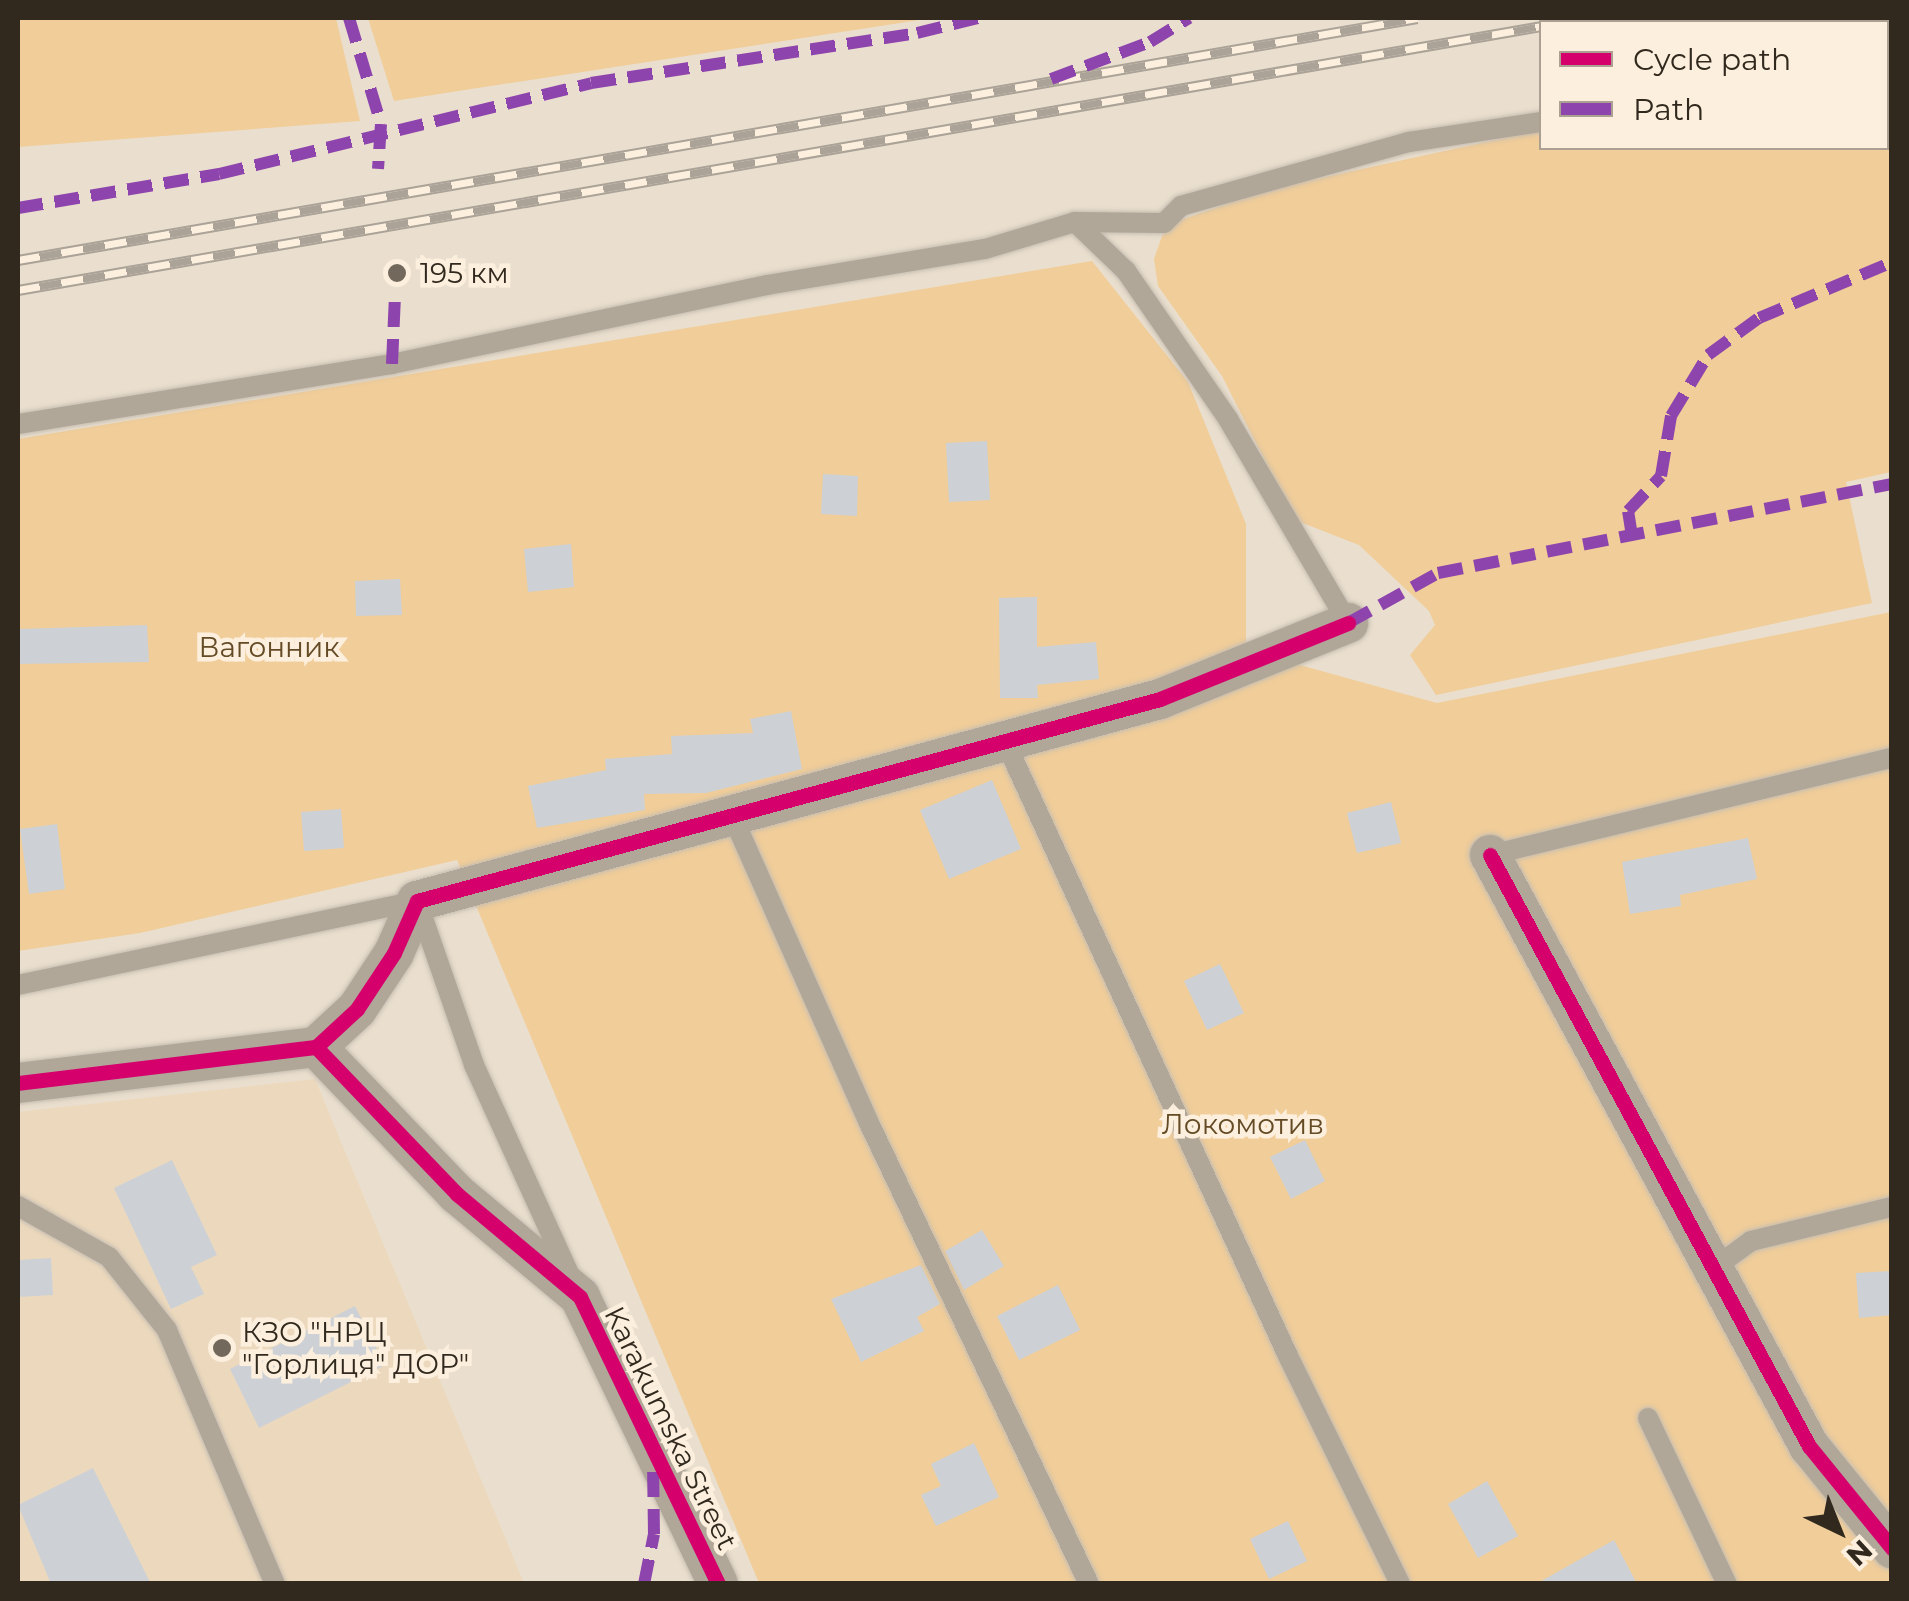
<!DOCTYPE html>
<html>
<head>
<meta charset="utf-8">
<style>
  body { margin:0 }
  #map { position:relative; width:1909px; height:1601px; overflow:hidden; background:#eadfce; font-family:Montserrat,sans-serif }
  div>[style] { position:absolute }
  .built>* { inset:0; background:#ecd9bd }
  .green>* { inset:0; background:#f0cd99 }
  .building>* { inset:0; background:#cdd1d6 }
  .roads { filter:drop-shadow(0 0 2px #c6bdb1) drop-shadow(0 0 2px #c6bdb1) }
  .service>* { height:20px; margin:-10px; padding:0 10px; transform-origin:10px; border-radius:10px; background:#b0a799 }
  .minor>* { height:40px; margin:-20px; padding:0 20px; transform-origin:20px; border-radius:20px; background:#b0a799 }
  .rail>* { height:11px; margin-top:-5.5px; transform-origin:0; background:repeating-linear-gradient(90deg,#fcefdd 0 22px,#aba397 0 44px); box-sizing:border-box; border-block:2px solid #aba397 }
  .quiet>* { height:12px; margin-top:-6px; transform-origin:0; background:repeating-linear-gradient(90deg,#8e44ad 0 25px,transparent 0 37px) }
  .cycleway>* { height:15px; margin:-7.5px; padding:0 7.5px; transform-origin:7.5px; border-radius:7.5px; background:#d6006c }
  .dots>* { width:28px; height:28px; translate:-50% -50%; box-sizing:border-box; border:5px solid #fcefdd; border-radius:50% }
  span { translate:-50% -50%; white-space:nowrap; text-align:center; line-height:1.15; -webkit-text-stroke:9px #fcefdd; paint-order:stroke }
  .poi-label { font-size:28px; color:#31291e }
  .left { translate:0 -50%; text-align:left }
  .park-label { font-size:28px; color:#644b25 }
  .street-label { font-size:28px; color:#31291e }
  .frame { position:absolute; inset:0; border:20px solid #31291e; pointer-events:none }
  .legend { position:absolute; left:1539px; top:20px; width:350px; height:130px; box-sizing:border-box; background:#fcefdd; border:2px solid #aba091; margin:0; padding:12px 18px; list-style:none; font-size:30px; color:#31291e }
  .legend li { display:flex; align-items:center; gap:20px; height:50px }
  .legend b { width:50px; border:2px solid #aba091 }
  .north { position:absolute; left:1789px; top:1481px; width:100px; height:100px; -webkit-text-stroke:8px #fcefdd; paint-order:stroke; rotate:137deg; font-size:28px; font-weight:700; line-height:40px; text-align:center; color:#31291e }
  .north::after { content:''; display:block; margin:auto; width:35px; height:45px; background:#31291e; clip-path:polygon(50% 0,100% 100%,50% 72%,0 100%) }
</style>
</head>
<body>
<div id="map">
  <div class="built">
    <i style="clip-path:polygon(315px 1079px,524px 1583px,18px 1583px,18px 1112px)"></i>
  </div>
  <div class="green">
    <i style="clip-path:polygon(18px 18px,336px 18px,360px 121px,18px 147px)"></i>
    <i style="clip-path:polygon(368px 18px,923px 18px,926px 19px,394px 101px)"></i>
    <i style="clip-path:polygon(1891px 69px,1891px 472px,1846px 482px,1872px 603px,1436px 695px,1410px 655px,1435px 625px,1429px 611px,1359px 545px,1295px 520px,1222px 376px,1158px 286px,1154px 259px,1162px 236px,1175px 222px,1270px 189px,1541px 130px,1542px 148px,1886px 148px)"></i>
    <i style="clip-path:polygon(1092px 261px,1188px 382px,1246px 524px,1246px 650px,1437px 703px,1891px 612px,1891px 1583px,759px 1583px,457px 860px,140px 933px,18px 951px,18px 439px)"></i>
  </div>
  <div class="building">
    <i style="clip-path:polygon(987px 441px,990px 500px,949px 502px,946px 443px)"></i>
    <i style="clip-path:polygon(823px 474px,858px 476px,857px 516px,821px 514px)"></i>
    <i style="clip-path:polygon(571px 544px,574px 587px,528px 592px,524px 549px)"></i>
    <i style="clip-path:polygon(400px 579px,402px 615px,356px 616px,355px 581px)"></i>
    <i style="clip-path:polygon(1037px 597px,1037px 647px,1096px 642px,1099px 679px,1037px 685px,1038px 698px,1000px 698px,999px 598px)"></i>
    <i style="clip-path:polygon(147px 625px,149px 662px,18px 664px,18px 629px)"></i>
    <i style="clip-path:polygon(791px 711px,802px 769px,706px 793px,644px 794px,645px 810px,537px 828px,528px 786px,606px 770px,605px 759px,672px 754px,671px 736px,753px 733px,750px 719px)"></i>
    <i style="clip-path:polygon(992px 780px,1021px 849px,949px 879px,920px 810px)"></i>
    <i style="clip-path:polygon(1391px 802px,1401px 843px,1357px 853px,1347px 813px)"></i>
    <i style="clip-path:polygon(341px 809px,344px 848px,304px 851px,301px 812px)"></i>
    <i style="clip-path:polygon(57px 824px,65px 889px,29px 894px,20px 829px)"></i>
    <i style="clip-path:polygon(1748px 838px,1757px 879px,1680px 895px,1681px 906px,1630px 914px,1622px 862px)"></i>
    <i style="clip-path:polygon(1220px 964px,1244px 1013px,1207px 1030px,1184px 981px)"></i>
    <i style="clip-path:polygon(1305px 1140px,1325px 1181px,1291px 1199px,1270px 1157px)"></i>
    <i style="clip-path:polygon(172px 1160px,217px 1255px,191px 1267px,204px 1294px,171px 1309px,114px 1188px)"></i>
    <i style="clip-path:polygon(982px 1230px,1004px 1266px,964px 1290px,945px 1251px)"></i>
    <i style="clip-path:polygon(51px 1258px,53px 1295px,18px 1297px,18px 1260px)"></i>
    <i style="clip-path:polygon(921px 1265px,940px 1304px,917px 1317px,924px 1331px,861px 1362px,831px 1299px)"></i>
    <i style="clip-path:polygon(1890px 1271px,1892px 1315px,1859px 1318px,1856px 1273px)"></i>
    <i style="clip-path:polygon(1058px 1285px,1080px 1330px,1019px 1360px,997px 1316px)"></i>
    <i style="clip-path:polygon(355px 1306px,385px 1365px,259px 1428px,230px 1369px)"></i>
    <i style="clip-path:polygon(974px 1443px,999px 1497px,936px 1526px,921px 1495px,941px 1486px,931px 1464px)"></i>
    <i style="clip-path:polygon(93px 1468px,151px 1584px,51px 1584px,18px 1505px)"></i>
    <i style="clip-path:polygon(1487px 1481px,1518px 1536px,1478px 1558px,1448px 1504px)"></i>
    <i style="clip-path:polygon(1288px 1521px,1307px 1561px,1269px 1579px,1250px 1539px)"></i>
    <i style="clip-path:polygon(1614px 1540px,1637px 1584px,1536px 1584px)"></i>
  </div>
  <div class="roads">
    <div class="service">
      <i style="left:1886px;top:71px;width:6px;rotate:-9deg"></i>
      <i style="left:1075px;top:222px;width:71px;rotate:43.9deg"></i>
      <i style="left:1126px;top:271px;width:180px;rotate:55.4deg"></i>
      <i style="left:1228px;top:419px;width:237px;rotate:59.5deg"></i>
      <i style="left:18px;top:424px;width:379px;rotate:-9.1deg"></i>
      <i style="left:392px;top:364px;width:383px;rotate:-11.9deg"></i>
      <i style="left:767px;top:285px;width:221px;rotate:-9.4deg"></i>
      <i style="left:985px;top:249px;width:94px;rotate:-16.7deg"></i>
      <i style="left:1075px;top:222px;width:89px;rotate:0.6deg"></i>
      <i style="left:1164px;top:223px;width:24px;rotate:-45deg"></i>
      <i style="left:1181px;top:206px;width:237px;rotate:-15.7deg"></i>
      <i style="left:1409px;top:142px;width:134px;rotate:-8.6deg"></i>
      <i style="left:1004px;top:739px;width:679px;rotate:65.28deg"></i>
      <i style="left:1288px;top:1356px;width:254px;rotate:63.8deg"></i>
      <i style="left:731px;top:813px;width:339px;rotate:66deg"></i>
      <i style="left:869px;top:1123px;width:511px;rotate:64.49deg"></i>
      <i style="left:1490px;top:855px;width:414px;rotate:-13.6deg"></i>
      <i style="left:18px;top:985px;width:408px;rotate:-11.9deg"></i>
      <i style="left:417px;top:901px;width:174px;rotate:70.8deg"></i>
      <i style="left:474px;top:1065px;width:236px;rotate:65.5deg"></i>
      <i style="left:18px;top:1206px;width:104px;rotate:29.3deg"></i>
      <i style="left:109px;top:1257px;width:93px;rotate:51.5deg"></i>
      <i style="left:167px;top:1330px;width:276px;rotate:67deg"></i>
      <i style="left:1716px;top:1280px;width:22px;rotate:-66deg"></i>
      <i style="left:1725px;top:1260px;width:32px;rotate:-36deg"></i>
      <i style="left:1751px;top:1241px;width:145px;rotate:-13.6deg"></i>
      <i style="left:1648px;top:1418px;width:184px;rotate:64.6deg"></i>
    </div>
    <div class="minor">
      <i style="left:1490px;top:855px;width:672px;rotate:61.64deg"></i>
      <i style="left:1809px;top:1446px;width:132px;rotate:50.9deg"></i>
      <i style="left:316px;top:1047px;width:204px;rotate:46.2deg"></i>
      <i style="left:457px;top:1194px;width:160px;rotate:39.9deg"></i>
      <i style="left:580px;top:1297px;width:318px;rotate:64.3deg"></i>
      <i style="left:18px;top:1083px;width:300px;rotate:-6.9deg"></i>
      <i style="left:316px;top:1047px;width:56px;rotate:-42.8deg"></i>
      <i style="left:357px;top:1009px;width:67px;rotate:-56.5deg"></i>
      <i style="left:394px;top:953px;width:57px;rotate:-66.1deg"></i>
      <i style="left:417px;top:901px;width:770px;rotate:-15.21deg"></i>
      <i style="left:1160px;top:699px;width:203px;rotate:-22deg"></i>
    </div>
  </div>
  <div class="rail">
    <i style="left:1560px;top:22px;width:30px;rotate:-8deg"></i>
    <i style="left:18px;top:260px;width:1420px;rotate:-9.81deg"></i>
    <i style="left:18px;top:290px;width:1547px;rotate:-9.83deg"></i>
  </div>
  <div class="quiet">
    <i style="left:349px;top:18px;width:111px;rotate:73.2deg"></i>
    <i style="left:381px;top:124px;width:45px;rotate:93.8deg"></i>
    <i style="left:1051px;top:79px;width:106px;rotate:-20.5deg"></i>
    <i style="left:1150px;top:42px;width:46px;rotate:-31.6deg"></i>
    <i style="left:18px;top:208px;width:204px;rotate:-9.6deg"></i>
    <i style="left:219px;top:174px;width:383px;rotate:-13.7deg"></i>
    <i style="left:591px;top:83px;width:330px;rotate:-8.7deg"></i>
    <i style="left:917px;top:33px;width:63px;rotate:-13.8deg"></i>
    <i style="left:392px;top:364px;width:70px;rotate:-87.5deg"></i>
    <i style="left:1632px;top:536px;width:25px;rotate:-99deg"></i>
    <i style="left:1628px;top:511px;width:48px;rotate:-46.7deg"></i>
    <i style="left:1661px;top:476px;width:61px;rotate:-80.5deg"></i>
    <i style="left:1671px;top:416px;width:71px;rotate:-58.8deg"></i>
    <i style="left:1708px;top:355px;width:63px;rotate:-36deg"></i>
    <i style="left:1759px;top:318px;width:144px;rotate:-22.8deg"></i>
    <i style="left:1348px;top:623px;width:103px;rotate:-29.1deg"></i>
    <i style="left:1438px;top:573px;width:463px;rotate:-11.1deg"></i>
    <i style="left:644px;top:1584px;width:51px;rotate:-78.7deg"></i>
    <i style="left:654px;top:1534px;width:69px;rotate:-90.8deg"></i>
  </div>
  <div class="cycleway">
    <i style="left:1490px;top:855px;width:672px;rotate:61.64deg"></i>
    <i style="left:1809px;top:1446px;width:132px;rotate:50.9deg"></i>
    <i style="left:316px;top:1047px;width:204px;rotate:46.2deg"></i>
    <i style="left:457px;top:1194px;width:160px;rotate:39.9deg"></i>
    <i style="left:580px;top:1297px;width:318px;rotate:64.3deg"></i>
    <i style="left:18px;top:1083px;width:300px;rotate:-6.9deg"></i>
    <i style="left:316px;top:1047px;width:56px;rotate:-42.8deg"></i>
    <i style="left:357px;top:1009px;width:67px;rotate:-56.5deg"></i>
    <i style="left:394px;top:953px;width:57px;rotate:-66.1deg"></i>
    <i style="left:417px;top:901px;width:770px;rotate:-15.21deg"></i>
    <i style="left:1160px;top:699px;width:203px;rotate:-22deg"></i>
  </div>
  <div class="dots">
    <i style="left:397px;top:273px;background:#72695c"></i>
    <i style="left:222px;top:1348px;background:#72695c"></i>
  </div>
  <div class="poi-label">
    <span class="left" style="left:420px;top:273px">195 км</span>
    <span class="left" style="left:242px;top:1348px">КЗО "НРЦ<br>"Горлиця" ДОР"</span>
  </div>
  <div class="park-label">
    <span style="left:269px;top:647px">Вагонник</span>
    <span style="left:1243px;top:1124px">Локомотив</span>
  </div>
  <div class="street-label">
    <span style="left:671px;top:1428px;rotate:64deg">Karakumska Street</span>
  </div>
  <div class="frame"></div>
  <ul class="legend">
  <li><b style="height:12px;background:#d6006c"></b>Cycle path</li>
  <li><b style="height:12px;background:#8e44ad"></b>Path</li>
  </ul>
  <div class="north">N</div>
</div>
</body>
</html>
